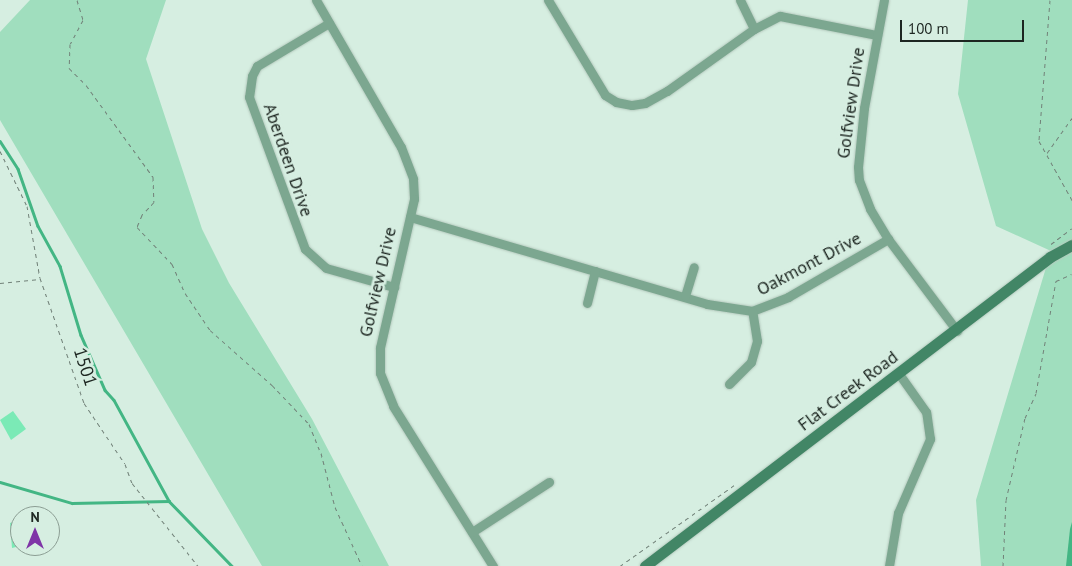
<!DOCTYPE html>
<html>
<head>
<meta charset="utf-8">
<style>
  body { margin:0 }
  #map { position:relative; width:1072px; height:566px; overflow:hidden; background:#d6eee1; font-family:"PT Sans",sans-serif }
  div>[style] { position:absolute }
  .green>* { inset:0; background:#a0debe }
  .water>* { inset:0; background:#43b684 }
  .stream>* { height:2.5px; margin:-1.25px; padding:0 1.25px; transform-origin:1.25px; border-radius:1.25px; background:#43b684 }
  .building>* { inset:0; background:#7beab6 }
  .path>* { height:1px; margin-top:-0.5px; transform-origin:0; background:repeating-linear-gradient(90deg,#718178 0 4px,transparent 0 8px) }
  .roads { filter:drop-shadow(0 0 1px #b5cabe) drop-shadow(0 0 1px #b5cabe) }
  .street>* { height:9px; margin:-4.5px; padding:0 4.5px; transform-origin:4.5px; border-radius:4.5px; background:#7ca790 }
  .secondary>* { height:11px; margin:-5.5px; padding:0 5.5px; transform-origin:5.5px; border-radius:5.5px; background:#428666 }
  span { translate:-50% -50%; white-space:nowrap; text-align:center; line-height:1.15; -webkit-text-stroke:5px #d6eee1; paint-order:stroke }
  .street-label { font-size:18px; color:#1d2621 }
  .north { position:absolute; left:10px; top:506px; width:50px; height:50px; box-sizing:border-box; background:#d6eee1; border:1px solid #8c9e94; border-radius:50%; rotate:0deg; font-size:14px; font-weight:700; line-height:20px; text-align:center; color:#1d2621 }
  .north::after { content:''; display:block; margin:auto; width:18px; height:22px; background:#7f35a7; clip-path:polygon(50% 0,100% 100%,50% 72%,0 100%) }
  .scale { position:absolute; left:900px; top:20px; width:124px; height:22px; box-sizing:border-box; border:2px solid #1d2621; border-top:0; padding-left:6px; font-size:15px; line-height:18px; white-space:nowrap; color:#1d2621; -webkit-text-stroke:4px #d6eee1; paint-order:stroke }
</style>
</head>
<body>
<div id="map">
  <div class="green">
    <i style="clip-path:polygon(30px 0,166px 0,146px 59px,202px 229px,229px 283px,312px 419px,389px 566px,262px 566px,0 120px,0 32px)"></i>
    <i style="clip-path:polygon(968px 0,1072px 0,1072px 566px,981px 566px,976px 500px,1051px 251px,996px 226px,958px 94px)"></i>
  </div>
  <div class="water">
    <i style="clip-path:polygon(1072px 522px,1072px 566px,1066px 566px,1070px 529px)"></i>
  </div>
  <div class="stream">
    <i style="left:0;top:141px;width:33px;rotate:57deg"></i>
    <i style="left:18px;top:169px;width:60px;rotate:70.7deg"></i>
    <i style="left:38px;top:226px;width:46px;rotate:61.2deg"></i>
    <i style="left:60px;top:266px;width:72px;rotate:73.1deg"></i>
    <i style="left:81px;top:335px;width:60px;rotate:66.4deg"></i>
    <i style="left:105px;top:390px;width:13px;rotate:48deg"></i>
    <i style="left:114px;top:400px;width:115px;rotate:61.4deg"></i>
    <i style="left:169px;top:501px;width:91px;rotate:45.9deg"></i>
    <i style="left:0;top:482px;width:75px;rotate:16.3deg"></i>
    <i style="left:72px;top:503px;width:97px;rotate:-1.2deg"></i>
  </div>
  <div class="building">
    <i style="clip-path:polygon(13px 411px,26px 429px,11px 440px,0 420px)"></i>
    <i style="clip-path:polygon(20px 520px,20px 546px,12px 548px,10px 523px)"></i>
  </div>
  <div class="path">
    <i style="left:77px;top:0;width:21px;rotate:73deg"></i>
    <i style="left:83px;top:20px;width:27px;rotate:118deg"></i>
    <i style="left:70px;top:44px;width:24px;rotate:92deg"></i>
    <i style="left:69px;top:68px;width:24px;rotate:45deg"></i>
    <i style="left:86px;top:85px;width:114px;rotate:53.9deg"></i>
    <i style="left:153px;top:177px;width:25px;rotate:88deg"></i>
    <i style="left:154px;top:202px;width:18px;rotate:133deg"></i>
    <i style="left:142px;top:215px;width:13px;rotate:113deg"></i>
    <i style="left:137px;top:227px;width:51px;rotate:46.6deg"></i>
    <i style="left:172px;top:264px;width:32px;rotate:66deg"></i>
    <i style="left:185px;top:293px;width:45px;rotate:56deg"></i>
    <i style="left:210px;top:330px;width:83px;rotate:41.6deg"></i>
    <i style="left:272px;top:385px;width:54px;rotate:46.5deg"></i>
    <i style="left:309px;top:424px;width:31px;rotate:68deg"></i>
    <i style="left:321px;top:453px;width:56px;rotate:75.5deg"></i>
    <i style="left:335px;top:507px;width:65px;rotate:65.4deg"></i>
    <i style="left:1050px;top:0;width:141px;rotate:94.5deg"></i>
    <i style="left:1039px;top:141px;width:68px;rotate:60.8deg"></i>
    <i style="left:0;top:151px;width:61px;rotate:63.9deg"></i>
    <i style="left:27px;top:206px;width:73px;rotate:79.8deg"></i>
    <i style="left:40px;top:278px;width:133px;rotate:70.6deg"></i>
    <i style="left:84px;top:403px;width:73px;rotate:56.1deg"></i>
    <i style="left:125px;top:464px;width:20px;rotate:70deg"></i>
    <i style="left:132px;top:483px;width:106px;rotate:51.5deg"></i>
    <i style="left:1047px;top:153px;width:43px;rotate:-54.5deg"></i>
    <i style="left:1051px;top:244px;width:26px;rotate:-37deg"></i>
    <i style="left:0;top:283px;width:40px;rotate:-5.7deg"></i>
    <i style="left:620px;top:566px;width:142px;rotate:-35.3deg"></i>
    <i style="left:1003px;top:566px;width:66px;rotate:-87.4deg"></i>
    <i style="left:1006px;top:500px;width:84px;rotate:-77deg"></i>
    <i style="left:1025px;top:418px;width:27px;rotate:-66deg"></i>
    <i style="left:1036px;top:393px;width:114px;rotate:-79.9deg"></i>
    <i style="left:1056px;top:281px;width:17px;rotate:-24deg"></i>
  </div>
  <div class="roads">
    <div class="street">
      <i style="left:316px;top:0;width:170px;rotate:60deg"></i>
      <i style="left:401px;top:147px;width:34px;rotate:69deg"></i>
      <i style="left:413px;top:179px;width:20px;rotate:87deg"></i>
      <i style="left:414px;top:199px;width:153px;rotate:102.9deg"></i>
      <i style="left:380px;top:348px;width:25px;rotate:90deg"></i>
      <i style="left:380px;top:373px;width:35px;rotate:68deg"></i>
      <i style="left:393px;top:406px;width:189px;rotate:58deg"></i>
      <i style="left:548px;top:0;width:111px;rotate:59deg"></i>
      <i style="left:605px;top:95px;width:13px;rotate:32deg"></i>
      <i style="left:616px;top:102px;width:16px;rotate:11deg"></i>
      <i style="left:632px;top:105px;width:13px;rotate:-9deg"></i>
      <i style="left:645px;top:103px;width:25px;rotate:-29deg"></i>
      <i style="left:667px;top:91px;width:107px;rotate:-35.5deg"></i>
      <i style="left:754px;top:29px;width:29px;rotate:-27deg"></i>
      <i style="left:780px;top:16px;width:99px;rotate:11.1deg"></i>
      <i style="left:740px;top:0;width:32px;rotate:64deg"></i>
      <i style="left:884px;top:0;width:110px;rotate:100.5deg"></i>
      <i style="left:864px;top:108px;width:59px;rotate:95.8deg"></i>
      <i style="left:858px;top:167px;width:13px;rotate:86deg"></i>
      <i style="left:859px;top:180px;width:31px;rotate:69deg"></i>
      <i style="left:870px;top:209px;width:35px;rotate:59deg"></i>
      <i style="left:888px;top:239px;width:115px;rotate:53.1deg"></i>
      <i style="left:329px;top:23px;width:84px;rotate:149.2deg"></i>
      <i style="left:257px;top:66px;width:11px;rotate:117deg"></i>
      <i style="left:252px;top:76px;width:21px;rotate:98deg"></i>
      <i style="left:249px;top:97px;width:162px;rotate:69.8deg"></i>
      <i style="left:305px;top:249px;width:28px;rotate:42deg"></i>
      <i style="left:326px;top:268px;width:71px;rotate:15.6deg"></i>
      <i style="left:410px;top:217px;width:309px;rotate:16.3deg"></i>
      <i style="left:707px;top:304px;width:46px;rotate:8.8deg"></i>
      <i style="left:752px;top:311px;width:39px;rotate:-21deg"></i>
      <i style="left:788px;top:297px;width:116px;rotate:-30.1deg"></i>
      <i style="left:685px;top:296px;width:30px;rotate:-73deg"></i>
      <i style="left:587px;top:303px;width:33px;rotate:-76deg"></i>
      <i style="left:729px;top:384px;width:31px;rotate:-45deg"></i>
      <i style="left:751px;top:362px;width:22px;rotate:-74deg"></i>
      <i style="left:757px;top:341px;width:30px;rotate:-99deg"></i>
      <i style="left:472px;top:532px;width:92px;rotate:-33deg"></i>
      <i style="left:889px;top:566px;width:54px;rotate:-80.4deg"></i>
      <i style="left:898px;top:513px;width:81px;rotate:-66.6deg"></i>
      <i style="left:930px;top:439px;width:27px;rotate:-98deg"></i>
      <i style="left:926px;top:412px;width:47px;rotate:-125.4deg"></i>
    </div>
    <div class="secondary">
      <i style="left:645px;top:566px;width:509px;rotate:-37.34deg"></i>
      <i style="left:1050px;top:257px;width:25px;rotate:-29deg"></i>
    </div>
  </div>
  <div class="street-label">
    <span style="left:851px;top:103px;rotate:-82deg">Golfview Drive</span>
    <span style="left:288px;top:160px;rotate:71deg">Aberdeen Drive</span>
    <span style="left:809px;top:264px;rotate:-28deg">Oakmont Drive</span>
    <span style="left:378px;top:282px;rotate:-77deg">Golfview Drive</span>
    <span style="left:85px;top:367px;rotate:72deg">1501</span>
    <span style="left:848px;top:391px;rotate:-37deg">Flat Creek Road</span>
  </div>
  <div class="north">N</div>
  <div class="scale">100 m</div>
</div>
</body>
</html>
